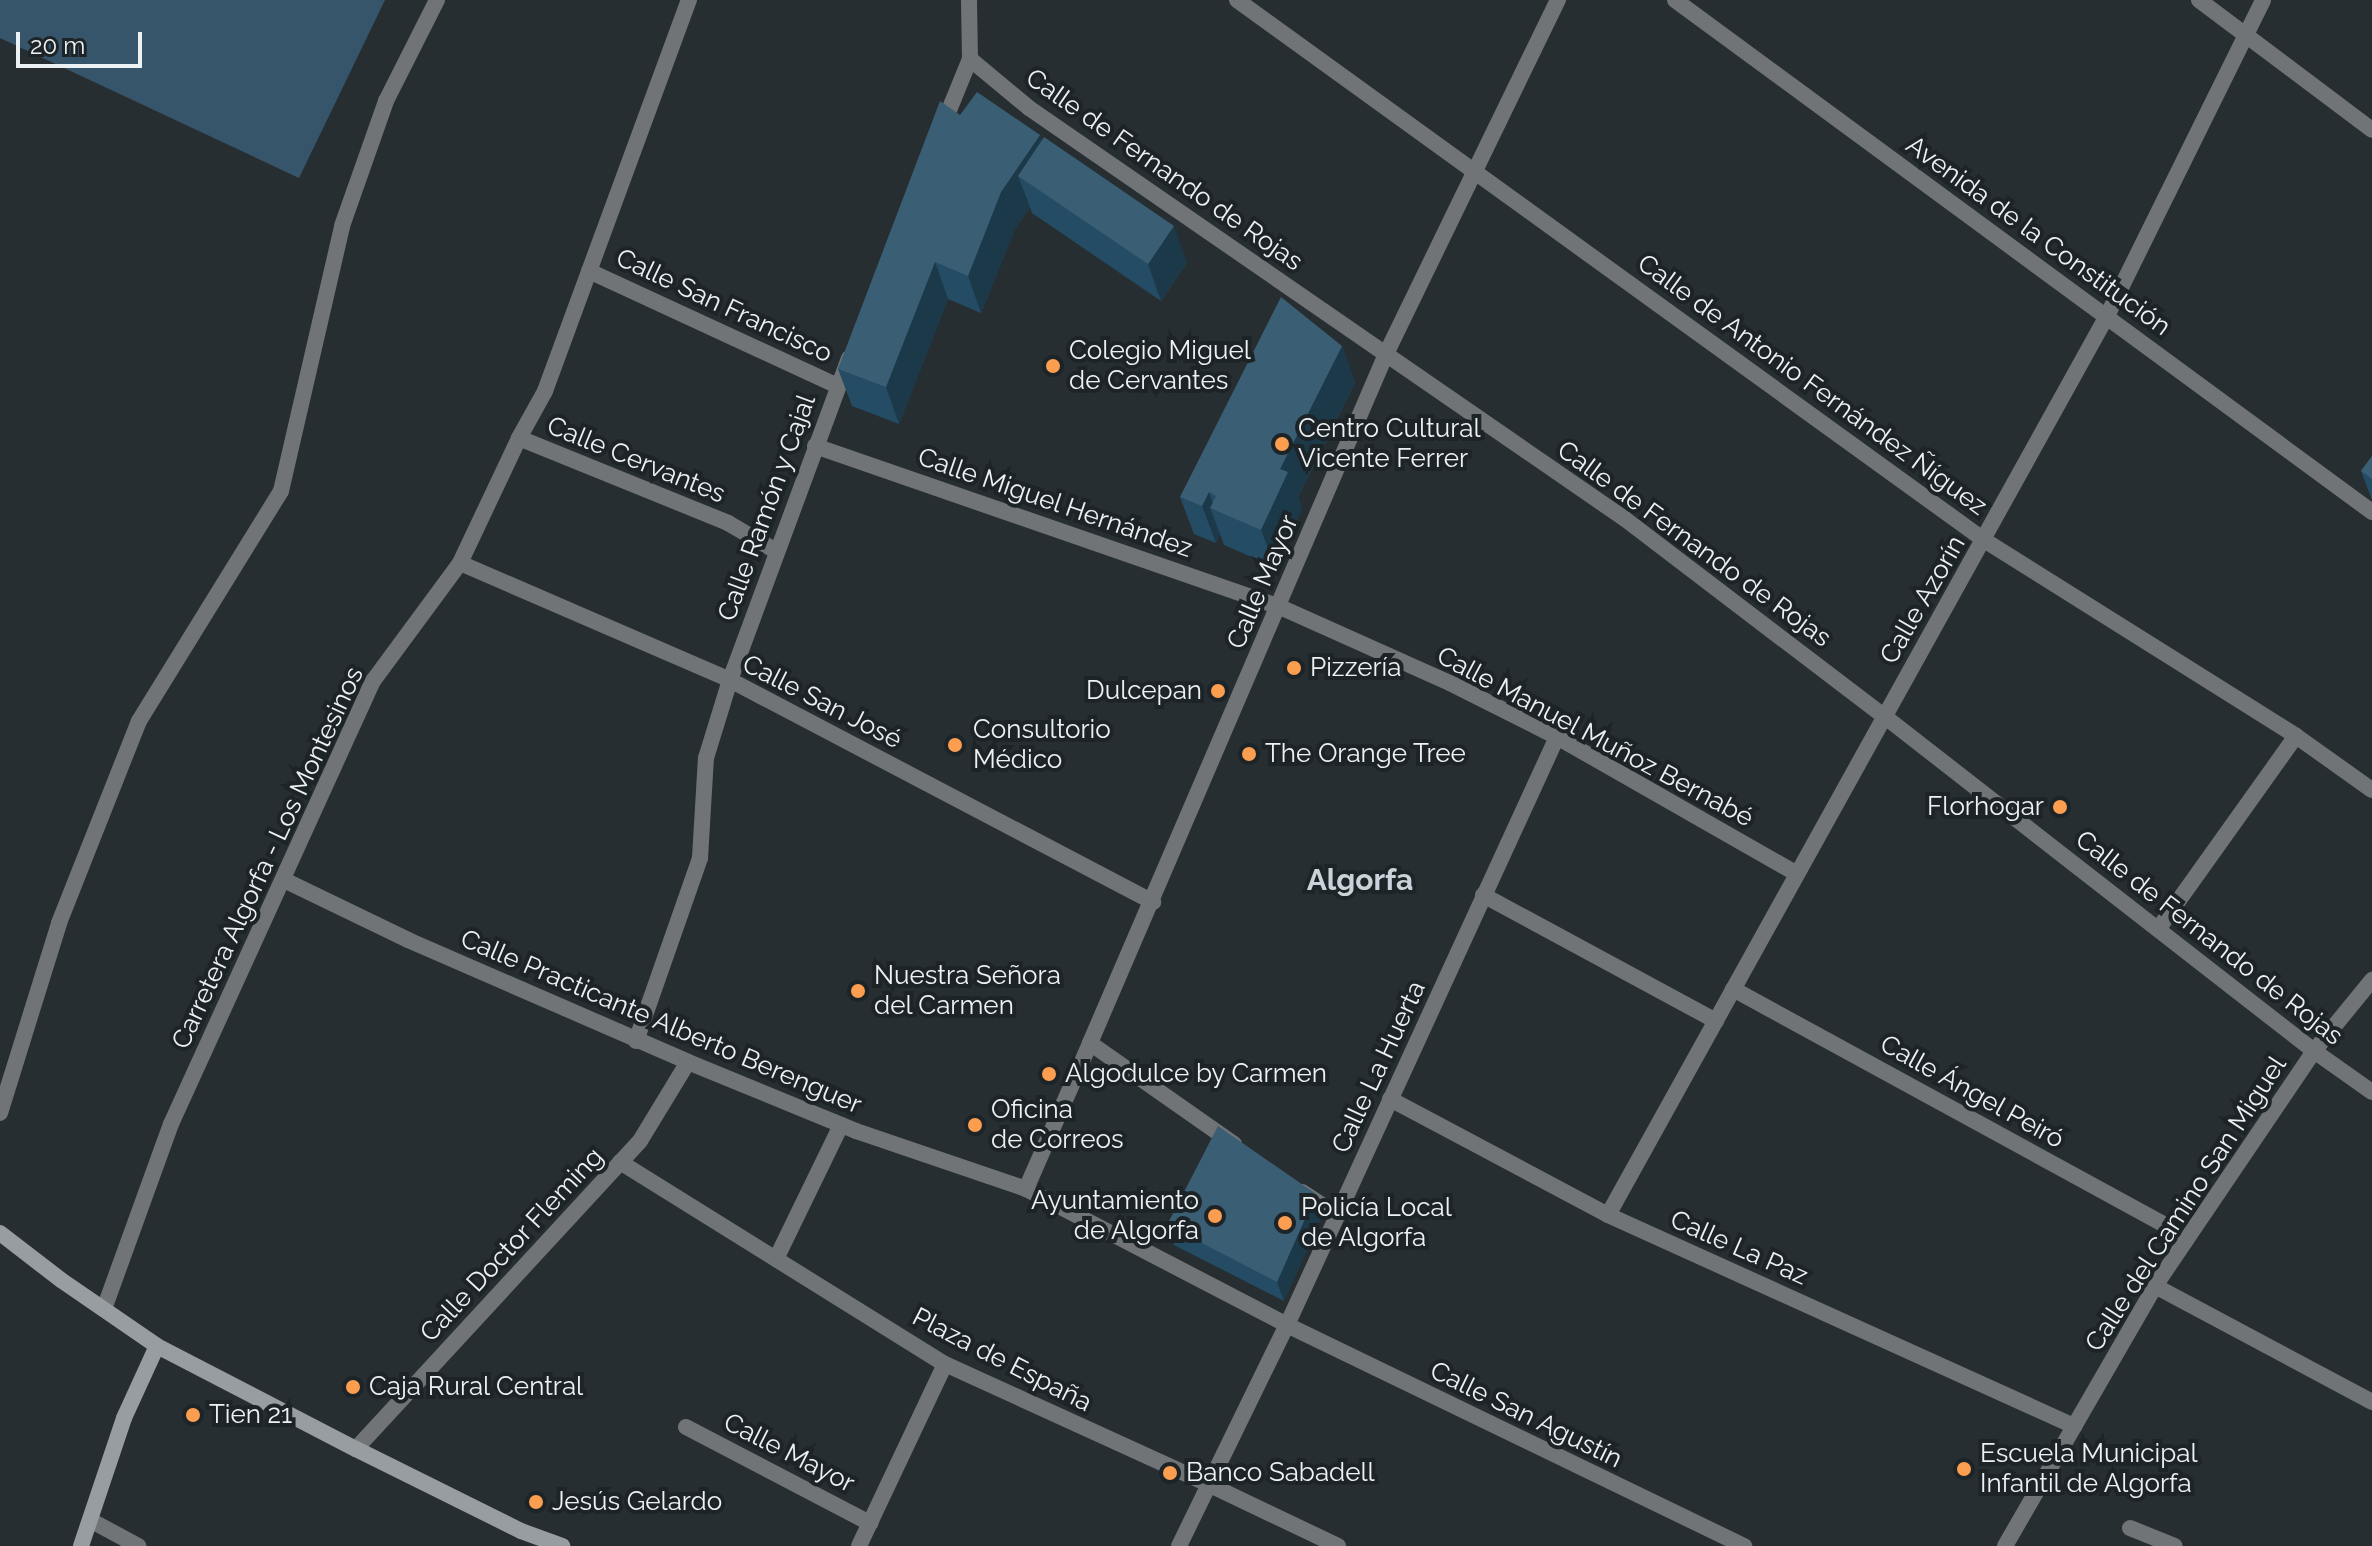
<!DOCTYPE html>
<html>
<head>
<meta charset="utf-8">
<style>
  body { margin:0 }
  #map { position:relative; width:2372px; height:1546px; overflow:hidden; background:#272e32; font-family:Raleway,sans-serif }
  div>[style] { position:absolute }
  .green>* { inset:0; background:#36556a }
  .pedestrian>* { height:16px; margin:-8px; padding:0 8px; transform-origin:8px; border-radius:8px; background:#717477 }
  .minor>* { height:16px; margin:-8px; padding:0 8px; transform-origin:8px; border-radius:8px; background:#717477 }
  .secondary>* { height:16px; margin:-8px; padding:0 8px; transform-origin:8px; border-radius:8px; background:#979da1 }
  .wall>* { inset:0; background:#244c64 }
  .shaded-wall>* { inset:0; background:#1c3949 }
  .building>* { inset:0; background:#3a5e73 }
  .dots>* { width:22px; height:22px; translate:-50% -50%; box-sizing:border-box; border:4px solid #1d2428; border-radius:50% }
  span { translate:-50% -50%; white-space:nowrap; text-align:center; line-height:1.15; -webkit-text-stroke:8px #1d2428; paint-order:stroke }
  .street-label { font-size:26px; color:#ecf1f4 }
  .poi-label { font-size:26px; color:#ecf1f4 }
  .left { translate:0 -50%; text-align:left }
  .right { translate:-100% -50%; text-align:right }
  .quarter-label { font-size:30px; color:#cbd3da; font-weight:700 }
  .scale { position:absolute; left:16px; top:32px; width:126px; height:36px; box-sizing:border-box; border:4px solid #ecf1f4; border-top:0; padding-left:10px; font-size:24px; line-height:28px; white-space:nowrap; color:#ecf1f4; -webkit-text-stroke:6px #1d2428; paint-order:stroke }
</style>
</head>
<body>
<div id="map">
  <div class="green">
    <i style="clip-path:polygon(0 0,385px 0,299px 178px,0 38px)"></i>
  </div>
  <div class="pedestrian">
    <i style="left:688px;top:1062px;width:182px;rotate:22.3deg"></i>
    <i style="left:856px;top:1131px;width:180px;rotate:18.8deg"></i>
    <i style="left:1026px;top:1189px;width:294px;rotate:27.5deg"></i>
    <i style="left:620px;top:1162px;width:383px;rotate:31.9deg"></i>
    <i style="left:945px;top:1364px;width:289px;rotate:24.5deg"></i>
    <i style="left:1026px;top:1189px;width:159px;rotate:-66.3deg"></i>
    <i style="left:776px;top:1259px;width:149px;rotate:-64.1deg"></i>
  </div>
  <div class="minor">
    <i style="left:1237px;top:0;width:922px;rotate:35.86deg"></i>
    <i style="left:1984px;top:540px;width:368px;rotate:32.1deg"></i>
    <i style="left:2296px;top:736px;width:93px;rotate:35.4deg"></i>
    <i style="left:1675px;top:0;width:865px;rotate:36.3deg"></i>
    <i style="left:2199px;top:0;width:216px;rotate:36.9deg"></i>
    <i style="left:970px;top:59px;width:77px;rotate:39.7deg"></i>
    <i style="left:1029px;top:108px;width:724px;rotate:34.59deg"></i>
    <i style="left:1625px;top:519px;width:325px;rotate:37.3deg"></i>
    <i style="left:1884px;top:716px;width:545px;rotate:37.92deg"></i>
    <i style="left:2314px;top:1051px;width:71px;rotate:35.3deg"></i>
    <i style="left:943px;top:125px;width:71px;rotate:-67.8deg"></i>
    <i style="left:970px;top:59px;width:59px;rotate:-91deg"></i>
    <i style="left:589px;top:271px;width:274px;rotate:24.8deg"></i>
    <i style="left:519px;top:438px;width:226px;rotate:22.1deg"></i>
    <i style="left:728px;top:523px;width:56px;rotate:30.3deg"></i>
    <i style="left:815px;top:446px;width:492px;rotate:19.1deg"></i>
    <i style="left:1280px;top:607px;width:186px;rotate:24.1deg"></i>
    <i style="left:1450px;top:683px;width:120px;rotate:26.8deg"></i>
    <i style="left:1557px;top:737px;width:276px;rotate:29.7deg"></i>
    <i style="left:460px;top:563px;width:294px;rotate:23.4deg"></i>
    <i style="left:730px;top:680px;width:478px;rotate:27.7deg"></i>
    <i style="left:284px;top:880px;width:138px;rotate:25.8deg"></i>
    <i style="left:408px;top:940px;width:305px;rotate:23.5deg"></i>
    <i style="left:688px;top:1062px;width:92px;rotate:121.3deg"></i>
    <i style="left:640px;top:1141px;width:419px;rotate:132.7deg"></i>
    <i style="left:1483px;top:895px;width:265px;rotate:28.4deg"></i>
    <i style="left:2159px;top:928px;width:236px;rotate:-54.5deg"></i>
    <i style="left:1733px;top:989px;width:517px;rotate:28.65deg"></i>
    <i style="left:636px;top:1041px;width:194px;rotate:-70.7deg"></i>
    <i style="left:700px;top:858px;width:100px;rotate:-86.6deg"></i>
    <i style="left:706px;top:758px;width:82px;rotate:-72.9deg"></i>
    <i style="left:730px;top:680px;width:343px;rotate:-69.7deg"></i>
    <i style="left:1390px;top:1099px;width:247px;rotate:28deg"></i>
    <i style="left:1608px;top:1215px;width:512px;rotate:24.36deg"></i>
    <i style="left:0;top:1113px;width:199px;rotate:-72.7deg"></i>
    <i style="left:59px;top:923px;width:217px;rotate:-68.4deg"></i>
    <i style="left:139px;top:721px;width:270px;rotate:-58.3deg"></i>
    <i style="left:281px;top:491px;width:272px;rotate:-77deg"></i>
    <i style="left:342px;top:226px;width:133px;rotate:-70.6deg"></i>
    <i style="left:386px;top:101px;width:113px;rotate:-63.2deg"></i>
    <i style="left:1234px;top:1144px;width:176px;rotate:-145deg"></i>
    <i style="left:1090px;top:1043px;width:750px;rotate:-66.75deg"></i>
    <i style="left:1386px;top:354px;width:394px;rotate:-64.1deg"></i>
    <i style="left:1302px;top:1192px;width:42px;rotate:33.3deg"></i>
    <i style="left:1608px;top:1215px;width:1028px;rotate:-60.97deg"></i>
    <i style="left:2107px;top:316px;width:352px;rotate:-63.7deg"></i>
    <i style="left:2155px;top:1286px;width:246px;rotate:28.1deg"></i>
    <i style="left:104px;top:1309px;width:197px;rotate:-70.1deg"></i>
    <i style="left:171px;top:1124px;width:487px;rotate:-65.5deg"></i>
    <i style="left:373px;top:681px;width:147px;rotate:-53.6deg"></i>
    <i style="left:460px;top:563px;width:138px;rotate:-64.7deg"></i>
    <i style="left:519px;top:438px;width:54px;rotate:-61deg"></i>
    <i style="left:545px;top:391px;width:417px;rotate:-69.8deg"></i>
    <i style="left:1287px;top:1325px;width:508px;rotate:25.81deg"></i>
    <i style="left:686px;top:1427px;width:208px;rotate:27.6deg"></i>
    <i style="left:1208px;top:1484px;width:144px;rotate:25.5deg"></i>
    <i style="left:90px;top:1520px;width:55px;rotate:28.4deg"></i>
    <i style="left:2130px;top:1528px;width:48px;rotate:21.8deg"></i>
    <i style="left:859px;top:1546px;width:201px;rotate:-64.7deg"></i>
    <i style="left:1179px;top:1546px;width:246px;rotate:-64deg"></i>
    <i style="left:1287px;top:1325px;width:647px;rotate:-65.34deg"></i>
    <i style="left:2005px;top:1546px;width:300px;rotate:-60deg"></i>
    <i style="left:2155px;top:1286px;width:284px;rotate:-55.9deg"></i>
    <i style="left:2314px;top:1051px;width:92px;rotate:-50.8deg"></i>
  </div>
  <div class="secondary">
    <i style="left:0;top:1233px;width:77px;rotate:37.6deg"></i>
    <i style="left:61px;top:1280px;width:116px;rotate:34.5deg"></i>
    <i style="left:157px;top:1346px;width:224px;rotate:27.4deg"></i>
    <i style="left:356px;top:1449px;width:184px;rotate:26.4deg"></i>
    <i style="left:521px;top:1531px;width:44px;rotate:20.1deg"></i>
    <i style="left:81px;top:1546px;width:135px;rotate:-71.4deg"></i>
    <i style="left:124px;top:1418px;width:79px;rotate:-65.4deg"></i>
  </div>
  <div class="wall">
    <i style="clip-path:polygon(960px 115px,1040px 135px,1042px 141px,1187px 263px,1161px 301px,1032px 213px,1030px 207px,1015px 229px,981px 313px,948px 299px,899px 424px,852px 406px,838px 369px)"></i>
    <i style="clip-path:polygon(1342px 346px,1355px 383px,1298px 497px,1302px 509px,1275px 567px,1224px 545px,1220px 534px,1216px 543px,1194px 534px,1180px 497px)"></i>
    <i style="clip-path:polygon(2372px 456px,2372px 500px,2361px 471px)"></i>
    <i style="clip-path:polygon(1316px 1194px,1323px 1213px,1284px 1301px,1174px 1245px,1167px 1225px)"></i>
  </div>
  <div class="shaded-wall">
    <i style="clip-path:polygon(1040px 135px,1053px 172px,1018px 176px,1030px 207px,1015px 229px,981px 313px,968px 276px,1001px 192px)"></i>
    <i style="clip-path:polygon(1174px 226px,1187px 263px,1161px 301px,1148px 264px)"></i>
    <i style="clip-path:polygon(935px 262px,948px 299px,899px 424px,886px 387px)"></i>
    <i style="clip-path:polygon(1342px 346px,1355px 383px,1298px 497px,1302px 509px,1275px 567px,1261px 530px,1280px 469px)"></i>
    <i style="clip-path:polygon(1209px 492px,1215px 510px,1210px 508px,1220px 534px,1216px 543px,1202px 506px)"></i>
    <i style="clip-path:polygon(1316px 1194px,1323px 1213px,1284px 1301px,1277px 1282px)"></i>
  </div>
  <div class="building">
    <i style="clip-path:polygon(977px 92px,1040px 135px,1001px 192px,968px 276px,935px 262px,886px 387px,838px 369px,940px 101px,960px 115px)"></i>
    <i style="clip-path:polygon(1044px 137px,1174px 226px,1148px 264px,1018px 176px)"></i>
    <i style="clip-path:polygon(1281px 297px,1342px 346px,1280px 469px,1288px 472px,1261px 530px,1210px 508px,1216px 496px,1209px 492px,1202px 506px,1180px 497px)"></i>
    <i style="clip-path:polygon(2372px 456px,2372px 479px,2361px 471px)"></i>
    <i style="clip-path:polygon(1218px 1126px,1316px 1194px,1277px 1282px,1167px 1225px)"></i>
  </div>
  <div class="dots">
    <i style="left:1053px;top:366px;background:#fb9e50"></i>
    <i style="left:1282px;top:444px;background:#fb9e50"></i>
    <i style="left:1294px;top:668px;background:#fb9e50"></i>
    <i style="left:1218px;top:691px;background:#fb9e50"></i>
    <i style="left:955px;top:745px;background:#fb9e50"></i>
    <i style="left:1249px;top:754px;background:#fb9e50"></i>
    <i style="left:2060px;top:807px;background:#fb9e50"></i>
    <i style="left:858px;top:991px;background:#fb9e50"></i>
    <i style="left:1049px;top:1074px;background:#fb9e50"></i>
    <i style="left:975px;top:1125px;background:#fb9e50"></i>
    <i style="left:1215px;top:1216px;background:#fb9e50"></i>
    <i style="left:1285px;top:1223px;background:#fb9e50"></i>
    <i style="left:353px;top:1387px;background:#fb9e50"></i>
    <i style="left:193px;top:1415px;background:#fb9e50"></i>
    <i style="left:1964px;top:1469px;background:#fb9e50"></i>
    <i style="left:1170px;top:1473px;background:#fb9e50"></i>
    <i style="left:536px;top:1502px;background:#fb9e50"></i>
  </div>
  <div class="street-label">
    <span style="left:1164px;top:170px;rotate:35deg">Calle de Fernando de Rojas</span>
    <span style="left:2038px;top:236px;rotate:36deg">Avenida de la Constitución</span>
    <span style="left:724px;top:306px;rotate:25deg">Calle San Francisco</span>
    <span style="left:1812px;top:385px;rotate:36deg">Calle de Antonio Fernández Ñíguez</span>
    <span style="left:636px;top:460px;rotate:22deg">Calle Cervantes</span>
    <span style="left:1055px;top:503px;rotate:19deg">Calle Miguel Hernández</span>
    <span style="left:767px;top:508px;rotate:-70deg">Calle Ramón y Cajal</span>
    <span style="left:1694px;top:544px;rotate:36deg">Calle de Fernando de Rojas</span>
    <span style="left:1263px;top:582px;rotate:-67deg">Calle Mayor</span>
    <span style="left:1923px;top:600px;rotate:-60deg">Calle Azorín</span>
    <span style="left:822px;top:702px;rotate:27deg">Calle San José</span>
    <span style="left:1595px;top:737px;rotate:28deg">Calle Manuel Muñoz Bernabé</span>
    <span style="left:268px;top:858px;rotate:-65deg">Carretera Algorfa - Los Montesinos</span>
    <span style="left:2209px;top:938px;rotate:38deg">Calle de Fernando de Rojas</span>
    <span style="left:661px;top:1022px;rotate:23deg">Calle Practicante Alberto Berenguer</span>
    <span style="left:1379px;top:1067px;rotate:-65deg">Calle La Huerta</span>
    <span style="left:1972px;top:1092px;rotate:29deg">Calle Ángel Peiró</span>
    <span style="left:2186px;top:1204px;rotate:-57deg">Calle del Camino San Miguel</span>
    <span style="left:512px;top:1245px;rotate:-47deg">Calle Doctor Fleming</span>
    <span style="left:1739px;top:1248px;rotate:24deg">Calle La Paz</span>
    <span style="left:1002px;top:1360px;rotate:27deg">Plaza de España</span>
    <span style="left:1526px;top:1415px;rotate:26deg">Calle San Agustín</span>
    <span style="left:789px;top:1453px;rotate:27deg">Calle Mayor</span>
  </div>
  <div class="poi-label">
    <span class="left" style="left:1069px;top:366px">Colegio Miguel<br>de Cervantes</span>
    <span class="left" style="left:1298px;top:444px">Centro Cultural<br>Vicente Ferrer</span>
    <span class="left" style="left:1310px;top:668px">Pizzería</span>
    <span class="right" style="left:1202px;top:691px">Dulcepan</span>
    <span class="left" style="left:973px;top:745px">Consultorio<br>Médico</span>
    <span class="left" style="left:1265px;top:754px">The Orange Tree</span>
    <span class="right" style="left:2044px;top:807px">Florhogar</span>
    <span class="left" style="left:874px;top:991px">Nuestra Señora<br>del Carmen</span>
    <span class="left" style="left:1065px;top:1074px">Algodulce by Carmen</span>
    <span class="left" style="left:991px;top:1125px">Oficina<br>de Correos</span>
    <span class="right" style="left:1199px;top:1216px">Ayuntamiento<br>de Algorfa</span>
    <span class="left" style="left:1301px;top:1223px">Policía Local<br>de Algorfa</span>
    <span class="left" style="left:369px;top:1387px">Caja Rural Central</span>
    <span class="left" style="left:209px;top:1415px">Tien 21</span>
    <span class="left" style="left:1980px;top:1469px">Escuela Municipal<br>Infantil de Algorfa</span>
    <span class="left" style="left:1186px;top:1473px">Banco Sabadell</span>
    <span class="left" style="left:552px;top:1502px">Jesús Gelardo</span>
  </div>
  <div class="quarter-label">
    <span style="left:1360px;top:880px">Algorfa</span>
  </div>
  <div class="scale">20 m</div>
</div>
</body>
</html>
